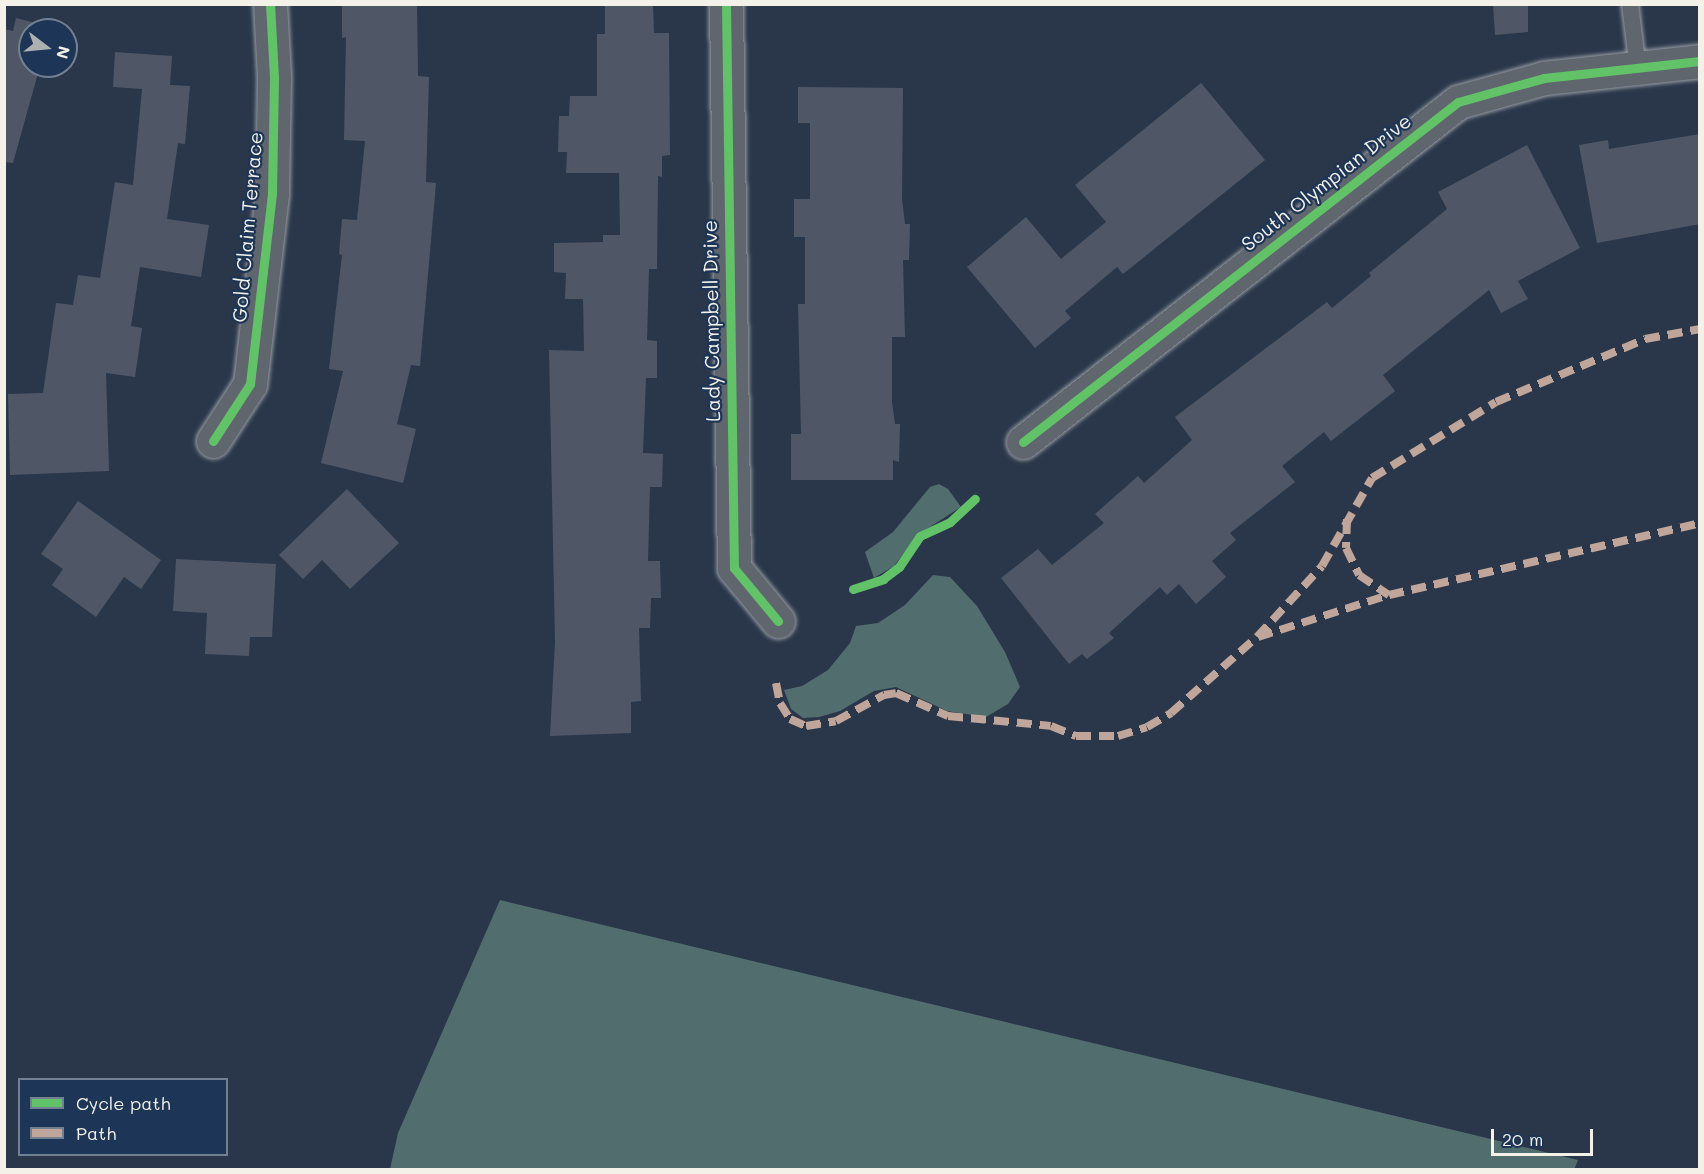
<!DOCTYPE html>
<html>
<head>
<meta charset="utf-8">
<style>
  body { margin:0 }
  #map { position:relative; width:1704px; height:1174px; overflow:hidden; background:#2a374a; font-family:Mali,sans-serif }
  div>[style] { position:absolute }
  .green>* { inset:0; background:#516d6e }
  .building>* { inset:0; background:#4f5767 }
  .roads { filter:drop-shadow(0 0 2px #979ca3) drop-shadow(0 0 2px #979ca3) }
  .service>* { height:16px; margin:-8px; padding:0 8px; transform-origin:8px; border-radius:8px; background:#60666e }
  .minor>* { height:33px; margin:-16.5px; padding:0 16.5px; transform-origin:16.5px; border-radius:16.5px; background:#60666e }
  .quiet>* { height:8px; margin-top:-4px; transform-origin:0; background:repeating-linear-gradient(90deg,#c0a59a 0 15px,transparent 0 23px) }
  .cycleway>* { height:9px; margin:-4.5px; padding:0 4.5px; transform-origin:4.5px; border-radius:4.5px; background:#61c268 }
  span { translate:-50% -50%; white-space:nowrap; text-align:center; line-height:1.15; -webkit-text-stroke:4.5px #1d3557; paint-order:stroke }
  .street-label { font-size:20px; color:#f4f1e8 }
  .frame { position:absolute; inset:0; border:6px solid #f4f1e8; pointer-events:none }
  .legend { position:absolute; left:18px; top:1078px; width:210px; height:78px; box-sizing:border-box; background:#1d3557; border:2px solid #738091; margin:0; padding:8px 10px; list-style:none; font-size:18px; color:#f4f1e8 }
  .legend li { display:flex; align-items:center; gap:12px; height:30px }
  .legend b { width:30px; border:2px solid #738091 }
  .north { position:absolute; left:18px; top:18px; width:60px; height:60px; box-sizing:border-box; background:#1d3557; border:2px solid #738091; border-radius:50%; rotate:106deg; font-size:16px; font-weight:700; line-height:24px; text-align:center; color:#f4f1e8 }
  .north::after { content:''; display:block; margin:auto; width:21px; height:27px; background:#adb0b1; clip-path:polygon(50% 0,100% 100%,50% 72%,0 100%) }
  .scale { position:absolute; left:1491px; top:1129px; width:102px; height:27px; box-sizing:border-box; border:3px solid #f4f1e8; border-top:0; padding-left:8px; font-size:18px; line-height:21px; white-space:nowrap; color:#f4f1e8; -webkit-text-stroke:4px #1d3557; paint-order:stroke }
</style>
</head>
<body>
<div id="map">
  <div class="green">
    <i style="clip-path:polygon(939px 484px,948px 489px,961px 507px,919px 534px,894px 566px,874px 578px,865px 552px,893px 532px,930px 487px)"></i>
    <i style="clip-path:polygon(933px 575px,950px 577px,977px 606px,1005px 652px,1020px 687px,1008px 704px,986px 717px,947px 711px,896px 687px,874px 691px,840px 711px,819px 717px,803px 718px,791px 709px,784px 690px,802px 686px,828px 670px,850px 643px,856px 626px,878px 623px,905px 605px)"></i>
    <i style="clip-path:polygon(500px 900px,1578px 1160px,1574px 1170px,390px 1169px,398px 1133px)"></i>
  </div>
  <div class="building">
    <i style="clip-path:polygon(342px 4px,417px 4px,418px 76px,429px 77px,426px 182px,436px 183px,420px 366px,411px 365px,397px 424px,416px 429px,403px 483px,321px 463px,343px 371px,329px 369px,342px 255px,339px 254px,342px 219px,357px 220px,365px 141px,344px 140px,346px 37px,342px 38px)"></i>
    <i style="clip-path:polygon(605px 4px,653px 4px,654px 33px,669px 33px,670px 155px,662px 156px,662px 177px,658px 176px,657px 269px,649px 269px,647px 340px,657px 341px,657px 378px,646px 378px,643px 453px,663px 454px,662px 487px,650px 487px,648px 561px,660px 561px,661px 598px,651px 598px,650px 628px,639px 628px,641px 701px,631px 702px,631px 733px,550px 736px,555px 642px,549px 350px,584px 351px,583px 299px,565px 299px,566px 273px,554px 272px,554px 243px,603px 242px,603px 235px,620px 235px,619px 173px,566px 173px,567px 152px,558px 152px,559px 116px,569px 116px,570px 96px,597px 96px,597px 34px,605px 34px)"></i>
    <i style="clip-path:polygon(1493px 4px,1528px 4px,1528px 32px,1495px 35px)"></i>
    <i style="clip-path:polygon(16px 18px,51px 27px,30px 30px,30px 66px,40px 66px,13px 163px,4px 162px,4px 29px,13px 31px)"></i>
    <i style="clip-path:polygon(115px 52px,172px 56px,170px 85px,190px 86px,185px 144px,178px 143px,167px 219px,209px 225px,201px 277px,140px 267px,131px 326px,142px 328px,135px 377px,106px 373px,109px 471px,10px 475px,8px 394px,43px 393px,56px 303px,73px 305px,78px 275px,100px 278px,115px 182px,133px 185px,142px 89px,113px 87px)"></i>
    <i style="clip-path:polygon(1201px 83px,1265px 160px,1123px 274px,1117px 267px,1065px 311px,1071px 318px,1035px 348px,967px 267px,1026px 217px,1061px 259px,1106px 222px,1075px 185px)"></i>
    <i style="clip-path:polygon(798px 87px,903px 88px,902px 199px,905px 224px,910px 224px,909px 260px,903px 260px,905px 337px,892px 337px,892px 402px,895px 424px,900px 424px,899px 462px,893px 460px,893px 480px,791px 480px,791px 434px,801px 434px,798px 304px,805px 304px,805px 237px,794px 237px,794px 199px,810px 199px,810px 123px,798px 123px)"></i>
    <i style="clip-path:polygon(1700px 134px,1700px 224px,1597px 243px,1579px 145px,1608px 140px,1609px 149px)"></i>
    <i style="clip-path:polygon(1527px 145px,1580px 248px,1518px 281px,1528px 299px,1501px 313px,1489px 290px,1383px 375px,1395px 391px,1331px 441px,1324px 432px,1282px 466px,1295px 482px,1230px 533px,1236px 540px,1212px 561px,1226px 577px,1196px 604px,1179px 584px,1167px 595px,1160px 587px,1109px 633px,1114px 638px,1087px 659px,1082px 654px,1069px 664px,1001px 578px,1038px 549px,1052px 565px,1104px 523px,1095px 514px,1138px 476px,1144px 483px,1192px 440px,1175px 417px,1327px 302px,1332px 308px,1371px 276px,1369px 273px,1447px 209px,1438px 192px)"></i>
    <i style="clip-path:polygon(347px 489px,399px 543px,350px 589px,322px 560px,303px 579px,279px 555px)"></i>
    <i style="clip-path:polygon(78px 501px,161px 560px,141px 589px,124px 577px,96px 617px,52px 585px,63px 569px,41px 554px)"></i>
    <i style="clip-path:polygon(176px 559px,276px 564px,272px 637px,250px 637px,249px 656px,205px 654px,207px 613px,173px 611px)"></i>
  </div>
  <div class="roads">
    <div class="service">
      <i style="left:1630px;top:4px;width:65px;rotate:83deg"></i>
    </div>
    <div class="minor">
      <i style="left:726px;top:4px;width:564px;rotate:89.19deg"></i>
      <i style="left:734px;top:568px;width:69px;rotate:50.3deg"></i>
      <i style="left:213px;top:441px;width:68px;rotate:-57deg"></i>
      <i style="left:250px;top:384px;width:192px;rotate:-83.4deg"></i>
      <i style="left:272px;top:193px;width:116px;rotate:-89deg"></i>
      <i style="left:274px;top:77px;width:73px;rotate:-93.1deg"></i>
      <i style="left:1023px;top:442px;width:552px;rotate:-38.01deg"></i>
      <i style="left:1458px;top:102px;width:89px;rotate:-15.6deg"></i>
      <i style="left:1544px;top:78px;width:157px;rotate:-6.2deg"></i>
    </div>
  </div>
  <div class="quiet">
    <i style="left:1347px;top:519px;width:29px;rotate:92deg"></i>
    <i style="left:1346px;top:548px;width:30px;rotate:64deg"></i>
    <i style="left:1359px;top:575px;width:36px;rotate:34deg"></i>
    <i style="left:1389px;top:595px;width:319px;rotate:-13deg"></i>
    <i style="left:1258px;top:637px;width:138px;rotate:-17.8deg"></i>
    <i style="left:776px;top:683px;width:20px;rotate:79deg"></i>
    <i style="left:780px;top:703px;width:19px;rotate:58deg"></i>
    <i style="left:790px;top:719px;width:17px;rotate:24deg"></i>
    <i style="left:806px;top:726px;width:30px;rotate:-9deg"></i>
    <i style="left:836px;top:721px;width:55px;rotate:-28.4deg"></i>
    <i style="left:884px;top:695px;width:12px;rotate:-9deg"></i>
    <i style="left:896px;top:693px;width:57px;rotate:23.9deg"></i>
    <i style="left:948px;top:716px;width:103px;rotate:5.5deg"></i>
    <i style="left:1051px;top:726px;width:27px;rotate:22deg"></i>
    <i style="left:1076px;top:736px;width:42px"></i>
    <i style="left:1118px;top:736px;width:30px;rotate:-17deg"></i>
    <i style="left:1147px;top:727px;width:28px;rotate:-30deg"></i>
    <i style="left:1171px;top:713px;width:115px;rotate:-41.5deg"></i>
    <i style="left:1257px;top:637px;width:96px;rotate:-47.5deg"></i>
    <i style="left:1322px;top:566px;width:101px;rotate:-60.4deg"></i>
    <i style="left:1372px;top:478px;width:145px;rotate:-31.5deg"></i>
    <i style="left:1496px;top:402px;width:162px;rotate:-22.9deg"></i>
    <i style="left:1645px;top:339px;width:56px;rotate:-10.3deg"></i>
  </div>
  <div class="cycleway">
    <i style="left:726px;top:4px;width:564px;rotate:89.19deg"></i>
    <i style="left:734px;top:568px;width:69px;rotate:50.3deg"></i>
    <i style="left:213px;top:441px;width:68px;rotate:-57deg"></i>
    <i style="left:250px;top:384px;width:192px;rotate:-83.4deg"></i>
    <i style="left:272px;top:193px;width:116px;rotate:-89deg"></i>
    <i style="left:274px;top:77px;width:73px;rotate:-93.1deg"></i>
    <i style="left:1023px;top:442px;width:552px;rotate:-38.01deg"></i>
    <i style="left:1458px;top:102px;width:89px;rotate:-15.6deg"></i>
    <i style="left:1544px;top:78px;width:157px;rotate:-6.2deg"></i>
    <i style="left:853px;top:589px;width:32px;rotate:-18deg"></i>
    <i style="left:883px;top:579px;width:20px;rotate:-37deg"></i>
    <i style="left:899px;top:567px;width:37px;rotate:-56deg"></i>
    <i style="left:920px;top:536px;width:33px;rotate:-25deg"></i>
    <i style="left:950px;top:522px;width:34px;rotate:-43deg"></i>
  </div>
  <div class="street-label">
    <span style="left:1326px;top:182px;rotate:-38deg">South Olympian Drive</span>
    <span style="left:247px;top:227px;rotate:-85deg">Gold Claim Terrace</span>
    <span style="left:711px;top:321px;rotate:-91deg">Lady Campbell Drive</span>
  </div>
  <div class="frame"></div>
  <ul class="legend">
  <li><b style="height:8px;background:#61c268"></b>Cycle path</li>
  <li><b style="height:8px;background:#c0a59a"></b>Path</li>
  </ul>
  <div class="north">N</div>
  <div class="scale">20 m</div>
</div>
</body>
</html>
